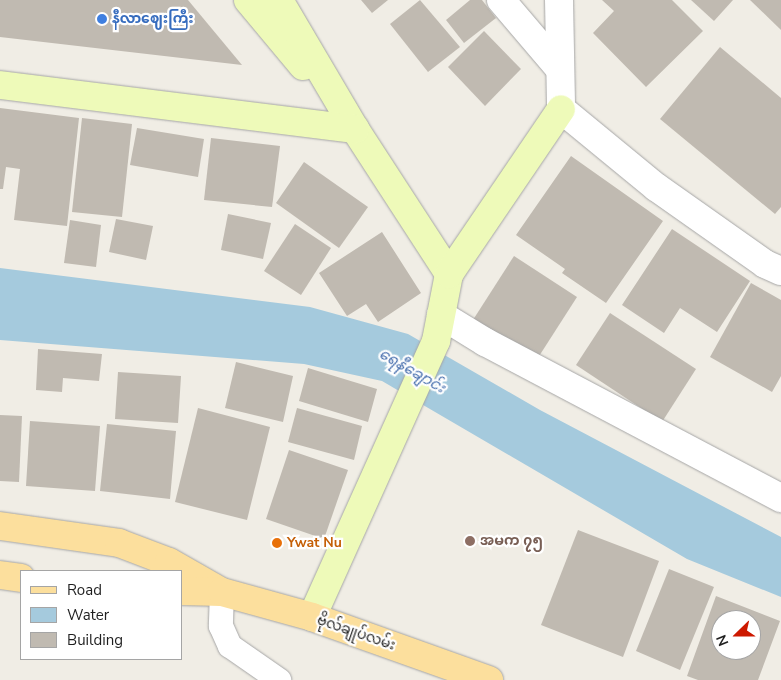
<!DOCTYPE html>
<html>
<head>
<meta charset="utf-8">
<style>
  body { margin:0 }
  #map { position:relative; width:781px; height:680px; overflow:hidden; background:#f0ede5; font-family:"Nunito Sans","Noto Sans Myanmar",sans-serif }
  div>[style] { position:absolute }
  .water>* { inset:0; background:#a5cadd }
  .building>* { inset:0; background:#c0bab1 }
  .roads { filter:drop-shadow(0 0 1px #a6a6a6) drop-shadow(0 0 1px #a6a6a6) }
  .lane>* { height:24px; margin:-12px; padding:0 12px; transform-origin:12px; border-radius:12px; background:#fff }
  .street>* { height:28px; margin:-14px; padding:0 14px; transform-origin:14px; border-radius:14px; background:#fff }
  .secondary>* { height:28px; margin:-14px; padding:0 14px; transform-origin:14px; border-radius:14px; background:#eefab9 }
  .primary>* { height:28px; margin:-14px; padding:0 14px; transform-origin:14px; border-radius:14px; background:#fcdf9d }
  .dots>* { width:14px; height:14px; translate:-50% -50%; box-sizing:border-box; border:2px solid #fff; border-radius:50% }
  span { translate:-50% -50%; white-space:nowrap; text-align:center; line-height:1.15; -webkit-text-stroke:4.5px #fff; paint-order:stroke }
  .shop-label { font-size:14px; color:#366cbe; font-weight:700 }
  .left { translate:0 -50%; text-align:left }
  .education-label { font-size:14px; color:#785e54; font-weight:700 }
  .food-label { font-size:14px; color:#c56008; font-weight:700 }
  .street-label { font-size:14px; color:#1f1f1f }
  .water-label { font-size:15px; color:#4a71af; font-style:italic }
  .legend { position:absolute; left:20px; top:570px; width:162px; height:90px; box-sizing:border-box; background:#fff; border:1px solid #a5a5a5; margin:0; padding:6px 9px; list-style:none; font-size:15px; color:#1f1f1f }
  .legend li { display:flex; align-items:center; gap:10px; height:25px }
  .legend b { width:25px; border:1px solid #a5a5a5 }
  .north { position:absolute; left:711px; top:610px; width:50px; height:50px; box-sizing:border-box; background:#fff; border:1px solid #a5a5a5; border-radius:50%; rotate:248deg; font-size:14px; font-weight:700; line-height:20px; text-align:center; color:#1f1f1f }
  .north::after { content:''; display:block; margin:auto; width:18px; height:22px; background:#cd1900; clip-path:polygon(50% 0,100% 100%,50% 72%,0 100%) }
</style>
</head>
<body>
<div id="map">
  <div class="water">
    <i style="clip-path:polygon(0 268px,310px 307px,408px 334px,540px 410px,781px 537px,781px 597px,687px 559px,382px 381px,304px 364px,0 340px)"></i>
  </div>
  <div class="building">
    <i style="clip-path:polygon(0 0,188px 0,242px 65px,0 37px)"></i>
    <i style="clip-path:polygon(361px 0,388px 0,372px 13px)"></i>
    <i style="clip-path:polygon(420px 0,460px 47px,428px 72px,390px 24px)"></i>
    <i style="clip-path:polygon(470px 0,482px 0,496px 18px,464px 43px,446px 20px)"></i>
    <i style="clip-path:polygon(602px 0,672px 0,703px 31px,646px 87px,593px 33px,614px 11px)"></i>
    <i style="clip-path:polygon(691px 0,733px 0,714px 21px)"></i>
    <i style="clip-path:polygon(750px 0,781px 0,781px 30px)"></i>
    <i style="clip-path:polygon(484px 31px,521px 69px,485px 106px,448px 67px)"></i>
    <i style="clip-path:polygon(720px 47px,781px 98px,781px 207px,775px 214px,660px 119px)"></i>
    <i style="clip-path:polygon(0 108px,79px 118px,67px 226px,14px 220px,20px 169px,6px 167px,3px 189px,0 189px)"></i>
    <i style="clip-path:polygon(82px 118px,132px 124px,122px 217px,72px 212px)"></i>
    <i style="clip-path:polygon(137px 128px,204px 139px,198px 177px,130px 165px)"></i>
    <i style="clip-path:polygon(211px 138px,280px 146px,272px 207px,204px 200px)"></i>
    <i style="clip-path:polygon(571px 156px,663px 221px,606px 303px,562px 273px,565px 269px,516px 235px)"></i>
    <i style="clip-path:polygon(304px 162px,368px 207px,339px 248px,276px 203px)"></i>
    <i style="clip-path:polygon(228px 214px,271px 223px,263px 259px,221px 250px)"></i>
    <i style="clip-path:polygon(116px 219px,153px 226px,146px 260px,109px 252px)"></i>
    <i style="clip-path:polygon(70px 220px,101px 225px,96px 267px,64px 263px)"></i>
    <i style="clip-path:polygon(295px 224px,331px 248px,301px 295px,264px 271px)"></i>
    <i style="clip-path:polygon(672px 229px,750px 281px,717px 332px,680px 308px,664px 333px,622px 305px)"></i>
    <i style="clip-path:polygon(382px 232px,421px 293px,378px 322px,366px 304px,347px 316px,319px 273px)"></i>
    <i style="clip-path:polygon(514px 256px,577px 297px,534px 364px,471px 323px)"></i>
    <i style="clip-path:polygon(751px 283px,781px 300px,781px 376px,772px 392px,710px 357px)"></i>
    <i style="clip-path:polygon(610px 313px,696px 369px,662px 422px,576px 365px)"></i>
    <i style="clip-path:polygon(38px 349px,102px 354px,99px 381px,63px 378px,62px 392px,36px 390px)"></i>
    <i style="clip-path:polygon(236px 362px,293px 376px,283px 422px,225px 408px)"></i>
    <i style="clip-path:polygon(308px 368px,377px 389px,368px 422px,299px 401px)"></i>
    <i style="clip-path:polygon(118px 372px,181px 376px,178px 423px,115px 419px)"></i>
    <i style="clip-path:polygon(198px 408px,270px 427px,247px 520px,175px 502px)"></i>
    <i style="clip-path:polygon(297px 408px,362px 426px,354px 460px,288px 442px)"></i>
    <i style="clip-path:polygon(0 415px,22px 416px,19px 482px,0 481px)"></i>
    <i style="clip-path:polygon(30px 421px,100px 426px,95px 491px,26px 486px)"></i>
    <i style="clip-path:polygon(107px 424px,176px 431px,170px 499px,100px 491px)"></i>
    <i style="clip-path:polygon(289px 450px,348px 470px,324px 539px,266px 519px)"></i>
    <i style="clip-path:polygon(578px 530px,659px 561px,623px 657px,541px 625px)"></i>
    <i style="clip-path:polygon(669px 569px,714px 587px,680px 670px,636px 651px)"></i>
    <i style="clip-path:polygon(evenodd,716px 596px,780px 621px,758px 680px,698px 680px,687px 676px,716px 596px,721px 620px,751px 620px,751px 650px,721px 650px,721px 620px)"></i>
  </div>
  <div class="roads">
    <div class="lane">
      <i style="left:222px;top:592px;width:34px;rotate:92deg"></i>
      <i style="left:221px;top:626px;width:22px;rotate:66deg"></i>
      <i style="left:230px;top:646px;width:60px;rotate:34.8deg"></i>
    </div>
    <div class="street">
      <i style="left:501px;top:0;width:88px;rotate:49.6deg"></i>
      <i style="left:559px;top:0;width:109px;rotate:88.9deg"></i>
      <i style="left:561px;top:109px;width:123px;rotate:39.4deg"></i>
      <i style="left:656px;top:187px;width:133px;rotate:35.2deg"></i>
      <i style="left:765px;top:264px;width:17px;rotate:24deg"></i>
      <i style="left:441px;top:315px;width:52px;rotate:31.5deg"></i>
      <i style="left:485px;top:342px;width:335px;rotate:27.8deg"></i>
    </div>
    <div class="secondary">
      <i style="left:248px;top:0;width:86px;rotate:50.2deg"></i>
      <i style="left:279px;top:0;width:150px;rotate:59.5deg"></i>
      <i style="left:355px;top:129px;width:173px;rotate:57deg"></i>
      <i style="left:0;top:85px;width:358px;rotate:7.1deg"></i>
      <i style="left:312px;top:617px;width:303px;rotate:-65.8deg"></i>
      <i style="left:436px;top:341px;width:68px;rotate:-79deg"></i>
      <i style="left:449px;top:274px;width:199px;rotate:-55.8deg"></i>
    </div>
    <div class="primary">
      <i style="left:0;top:526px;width:120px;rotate:8.1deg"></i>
      <i style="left:119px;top:543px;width:53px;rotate:20.8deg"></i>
      <i style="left:169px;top:562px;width:56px;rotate:29.7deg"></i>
      <i style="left:0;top:575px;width:21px;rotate:8deg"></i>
      <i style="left:181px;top:591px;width:41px;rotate:1.4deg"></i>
      <i style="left:222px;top:592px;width:93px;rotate:15.5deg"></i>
      <i style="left:312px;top:617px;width:188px;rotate:19.6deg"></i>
    </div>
  </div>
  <div class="dots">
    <i style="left:102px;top:19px;background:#3f7fe0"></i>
    <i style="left:470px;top:541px;background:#8d6e63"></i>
    <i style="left:277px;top:543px;background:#e8710a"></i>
  </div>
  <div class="shop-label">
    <span class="left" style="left:112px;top:19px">နီလာ‌ဈေးကြီး</span>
  </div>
  <div class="education-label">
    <span class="left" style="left:480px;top:541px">အမက ၇၅</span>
  </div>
  <div class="food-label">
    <span class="left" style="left:287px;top:543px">Ywat Nu</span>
  </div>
  <div class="street-label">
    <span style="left:356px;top:633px;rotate:19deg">ဗိုလ်‌ချုပ်‌လမ်း</span>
  </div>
  <div class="water-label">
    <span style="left:412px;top:371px;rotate:30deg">ရေနီချောင်း</span>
  </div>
  <ul class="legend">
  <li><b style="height:6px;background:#fcdf9d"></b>Road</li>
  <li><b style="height:14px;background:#a5cadd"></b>Water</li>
  <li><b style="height:14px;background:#c0bab1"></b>Building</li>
  </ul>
  <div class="north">N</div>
</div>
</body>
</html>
